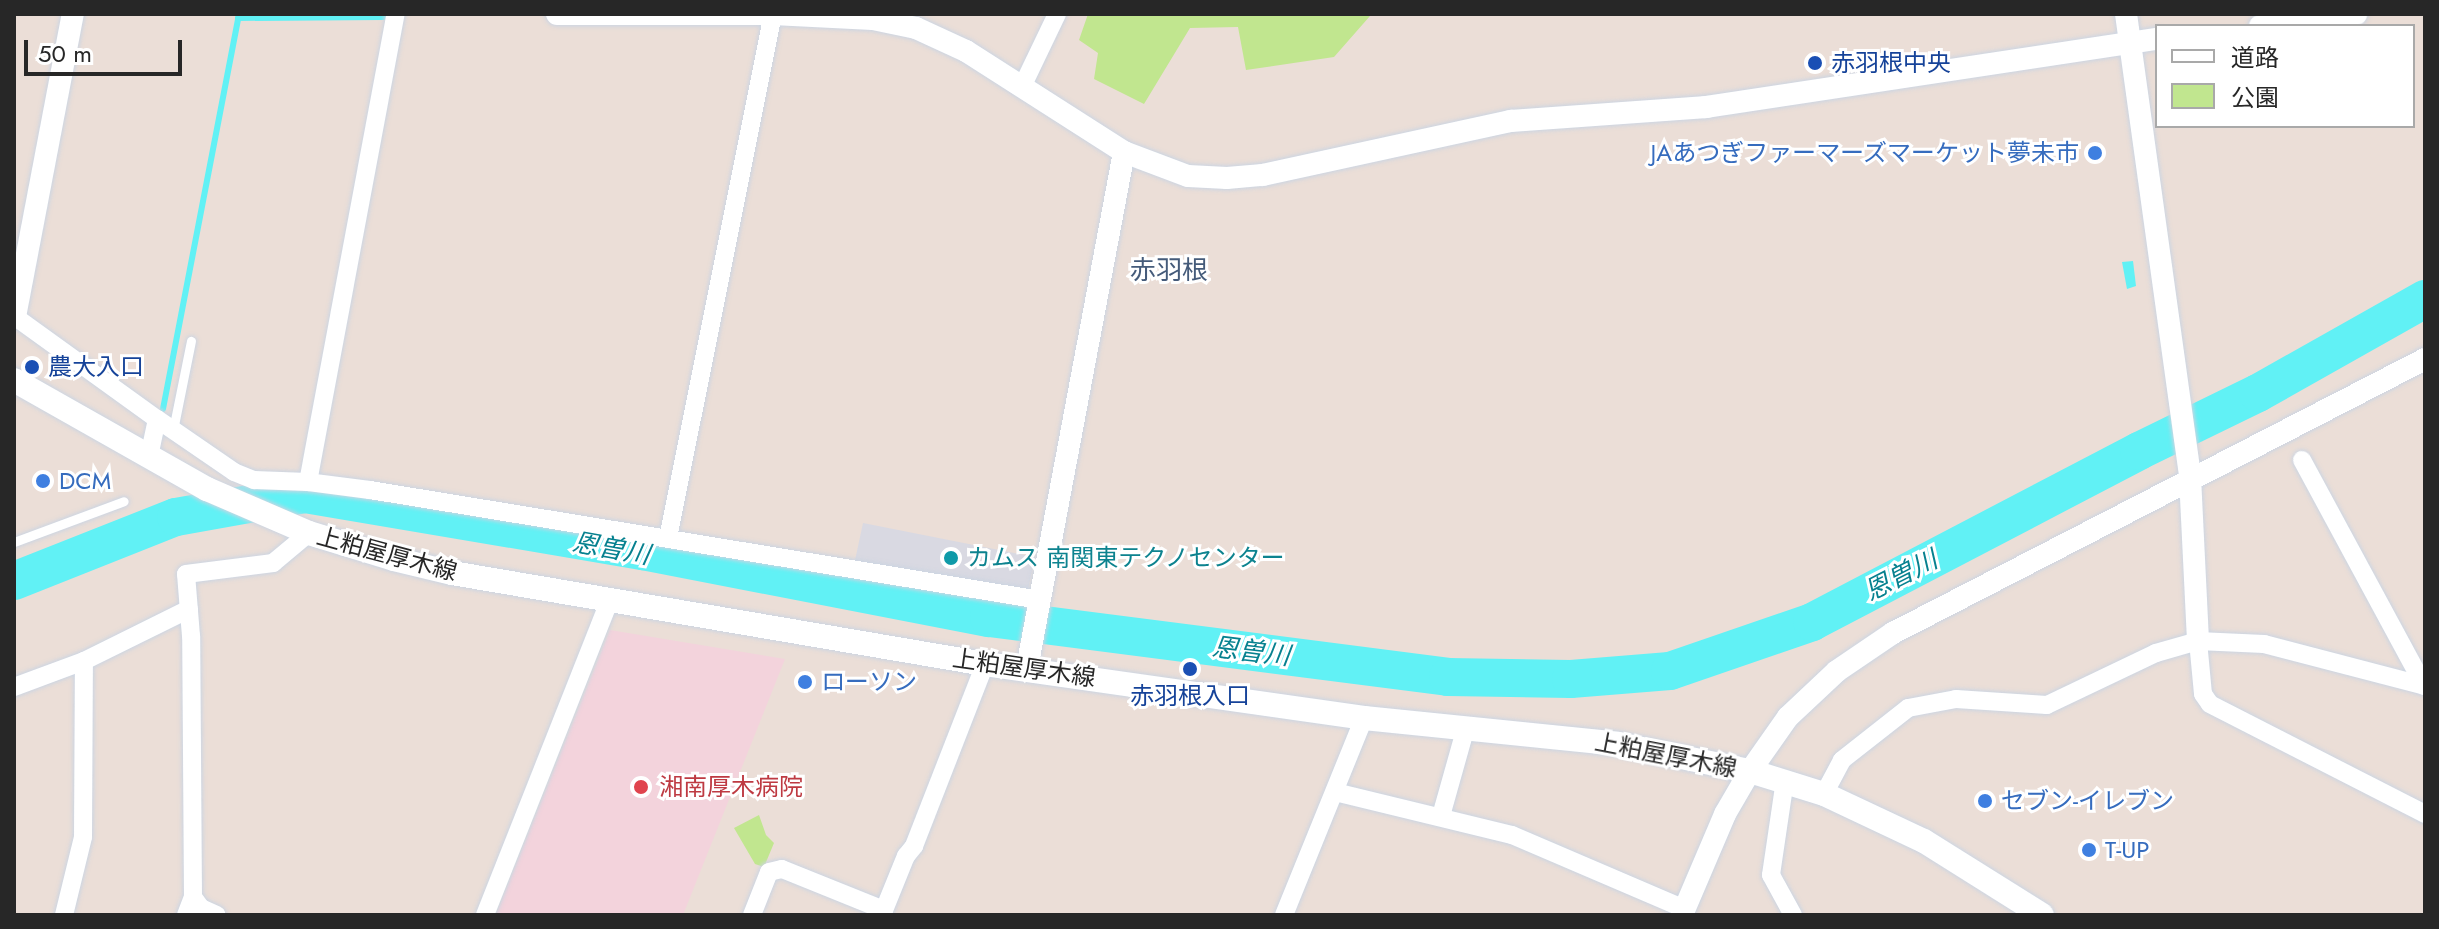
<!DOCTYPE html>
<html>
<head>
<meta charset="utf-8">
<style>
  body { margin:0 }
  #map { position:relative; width:2439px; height:929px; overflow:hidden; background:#ebded7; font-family:Jost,"Noto Sans JP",sans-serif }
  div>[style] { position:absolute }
  .industrial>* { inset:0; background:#d9d9e2 }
  .medical>* { inset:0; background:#f3d3dc }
  .green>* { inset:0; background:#c1e68f }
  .water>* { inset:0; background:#61f1f5 }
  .stream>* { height:6px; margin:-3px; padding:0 3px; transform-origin:3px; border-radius:3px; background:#61f1f5 }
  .river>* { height:38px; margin:-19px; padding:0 19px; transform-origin:19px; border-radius:19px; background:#61f1f5 }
  .roads { filter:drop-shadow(0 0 2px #ccd5e2) drop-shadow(0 0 2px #ccd5e2) }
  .service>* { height:9px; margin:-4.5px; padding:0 4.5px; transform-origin:4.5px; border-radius:4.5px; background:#fff }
  .minor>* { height:18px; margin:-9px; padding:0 9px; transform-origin:9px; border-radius:9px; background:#fff }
  .tertiary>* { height:22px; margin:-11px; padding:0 11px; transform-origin:11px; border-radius:11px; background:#fff }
  .secondary>* { height:24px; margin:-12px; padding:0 12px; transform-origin:12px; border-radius:12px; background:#fff }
  .dots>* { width:22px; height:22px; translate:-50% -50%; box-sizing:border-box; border:4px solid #fff; border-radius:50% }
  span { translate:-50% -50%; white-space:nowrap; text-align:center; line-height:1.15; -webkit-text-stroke:6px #fff; paint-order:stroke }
  .transit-label { font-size:24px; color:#164399 }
  .left { translate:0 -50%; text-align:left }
  .shop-label { font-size:24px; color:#366cbe }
  .right { translate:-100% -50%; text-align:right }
  .street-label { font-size:24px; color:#272727 }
  .culture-label { font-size:24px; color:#0d838f }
  .health-label { font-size:24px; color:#be3a42 }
  .neighbourhood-label { font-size:26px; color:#455b7a }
  .water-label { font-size:26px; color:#06818f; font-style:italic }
  .frame { position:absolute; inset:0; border:16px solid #272727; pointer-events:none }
  .legend { position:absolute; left:2155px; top:24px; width:260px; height:104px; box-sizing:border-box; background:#fff; border:2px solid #a9a9a9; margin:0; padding:10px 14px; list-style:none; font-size:24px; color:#272727 }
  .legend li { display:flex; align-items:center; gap:16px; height:40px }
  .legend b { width:40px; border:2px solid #a9a9a9 }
  .scale { position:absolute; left:24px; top:40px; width:158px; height:36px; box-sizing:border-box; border:4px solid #272727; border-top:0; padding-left:10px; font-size:24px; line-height:28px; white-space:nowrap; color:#272727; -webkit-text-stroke:6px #fff; paint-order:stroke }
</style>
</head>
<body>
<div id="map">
  <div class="industrial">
    <i style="clip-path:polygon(863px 523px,1035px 557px,1027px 594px,854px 565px)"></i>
  </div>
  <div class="medical">
    <i style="clip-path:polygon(610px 630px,785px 659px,683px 915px,496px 915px)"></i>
  </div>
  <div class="green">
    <i style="clip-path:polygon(1088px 14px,1379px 14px,1370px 16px,1334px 57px,1246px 70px,1238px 27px,1190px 28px,1144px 104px,1094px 79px,1098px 53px,1079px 40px)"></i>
    <i style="clip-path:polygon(759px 815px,766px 835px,774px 843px,764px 867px,755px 864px,734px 828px)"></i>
  </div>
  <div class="water">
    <i style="clip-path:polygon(2133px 261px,2136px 286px,2127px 289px,2122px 262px)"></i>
  </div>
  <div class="stream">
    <i style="left:163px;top:409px;width:398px;rotate:-79.1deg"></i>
    <i style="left:238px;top:18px;width:146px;rotate:-0.4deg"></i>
  </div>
  <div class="river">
    <i style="left:14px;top:581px;width:174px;rotate:-21.6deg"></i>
    <i style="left:176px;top:517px;width:131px;rotate:-10.1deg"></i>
    <i style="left:305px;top:494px;width:343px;rotate:9.6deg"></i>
    <i style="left:643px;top:551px;width:352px;rotate:11deg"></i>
    <i style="left:989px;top:618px;width:463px;rotate:7.3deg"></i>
    <i style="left:1448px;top:677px;width:123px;rotate:0.9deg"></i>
    <i style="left:1571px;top:679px;width:99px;rotate:-4.6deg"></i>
    <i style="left:1670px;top:671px;width:150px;rotate:-19deg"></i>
    <i style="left:1812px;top:622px;width:369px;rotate:-27.6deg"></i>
    <i style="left:2139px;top:451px;width:132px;rotate:-26deg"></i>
    <i style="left:2258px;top:393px;width:192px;rotate:-29.4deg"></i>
  </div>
  <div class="roads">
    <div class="service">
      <i style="left:173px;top:430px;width:91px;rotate:-78.6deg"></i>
      <i style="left:14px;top:542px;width:117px;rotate:-20.4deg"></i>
    </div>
    <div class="minor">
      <i style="left:1022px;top:87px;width:81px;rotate:-64.4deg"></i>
      <i style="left:14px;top:316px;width:176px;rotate:35.8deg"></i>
      <i style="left:157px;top:419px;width:40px;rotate:102deg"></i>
      <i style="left:157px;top:419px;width:93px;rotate:34.5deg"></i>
      <i style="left:234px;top:472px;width:22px;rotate:22deg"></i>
      <i style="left:254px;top:480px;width:54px;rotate:2.1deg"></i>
      <i style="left:308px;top:482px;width:63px;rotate:7.4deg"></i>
      <i style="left:370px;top:490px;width:679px;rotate:9.32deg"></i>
      <i style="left:2302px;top:460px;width:257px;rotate:61.6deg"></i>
      <i style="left:308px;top:482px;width:476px;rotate:-79.4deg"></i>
      <i style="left:668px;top:538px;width:534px;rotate:-78.67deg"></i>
      <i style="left:2198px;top:641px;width:53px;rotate:84.6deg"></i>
      <i style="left:2203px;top:694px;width:12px;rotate:55deg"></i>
      <i style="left:2210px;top:704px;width:242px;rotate:27.1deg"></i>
      <i style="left:14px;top:687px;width:75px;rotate:-20.4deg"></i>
      <i style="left:84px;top:661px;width:117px;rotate:-26.3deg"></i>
      <i style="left:1785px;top:780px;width:96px;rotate:98.4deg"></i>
      <i style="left:1771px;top:875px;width:46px;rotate:61.2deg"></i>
      <i style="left:1335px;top:792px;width:182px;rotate:13.7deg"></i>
      <i style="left:1512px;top:835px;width:188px;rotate:23.2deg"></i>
      <i style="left:1824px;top:794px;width:38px;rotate:-62deg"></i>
      <i style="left:1842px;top:760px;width:84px;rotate:-38.2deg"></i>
      <i style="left:1908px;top:708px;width:49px;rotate:-10.6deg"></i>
      <i style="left:1956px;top:699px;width:91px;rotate:3.8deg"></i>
      <i style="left:2047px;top:705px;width:121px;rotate:-25.5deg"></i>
      <i style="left:2156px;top:653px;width:44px;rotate:-15.9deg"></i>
      <i style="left:2198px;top:641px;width:66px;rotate:2.6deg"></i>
      <i style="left:2264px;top:644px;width:166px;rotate:14.6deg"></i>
      <i style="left:1441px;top:816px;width:92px;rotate:-74.3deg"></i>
      <i style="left:193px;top:897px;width:14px;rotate:54deg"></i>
      <i style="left:201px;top:908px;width:17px;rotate:24deg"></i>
      <i style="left:64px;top:915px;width:80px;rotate:-76.3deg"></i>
      <i style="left:83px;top:837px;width:176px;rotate:-89.7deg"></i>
      <i style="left:186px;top:915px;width:19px;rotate:-69deg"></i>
      <i style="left:193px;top:897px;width:261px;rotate:-90.4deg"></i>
      <i style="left:191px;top:636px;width:62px;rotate:-94.6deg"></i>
      <i style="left:186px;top:574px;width:88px;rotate:-7.2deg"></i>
      <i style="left:273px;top:563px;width:47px;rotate:-39.8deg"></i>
      <i style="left:485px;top:915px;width:339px;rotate:-68.4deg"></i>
      <i style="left:752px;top:915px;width:46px;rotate:-68.4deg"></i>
      <i style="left:769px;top:872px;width:13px;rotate:-13deg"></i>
      <i style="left:782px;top:869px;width:110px;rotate:21.9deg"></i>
      <i style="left:882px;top:915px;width:64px;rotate:-67.9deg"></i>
      <i style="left:906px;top:856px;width:13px;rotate:-51deg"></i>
      <i style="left:914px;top:846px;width:195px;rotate:-68.7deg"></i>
      <i style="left:1284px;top:915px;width:213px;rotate:-67.9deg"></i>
    </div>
    <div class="tertiary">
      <i style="left:557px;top:14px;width:216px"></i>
      <i style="left:773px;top:14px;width:100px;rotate:2.9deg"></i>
      <i style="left:873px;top:19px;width:44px;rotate:11.8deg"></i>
      <i style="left:916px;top:28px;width:55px;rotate:24.7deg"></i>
      <i style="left:966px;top:51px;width:188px;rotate:32.6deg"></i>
      <i style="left:1124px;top:152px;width:68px;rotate:20.6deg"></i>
      <i style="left:1188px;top:176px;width:39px;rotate:3deg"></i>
      <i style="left:1227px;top:178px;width:36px;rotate:-5deg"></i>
      <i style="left:1263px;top:175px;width:254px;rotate:-12.3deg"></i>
      <i style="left:1511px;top:121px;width:196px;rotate:-4.1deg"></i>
      <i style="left:1706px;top:107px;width:456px;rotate:-8.6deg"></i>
      <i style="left:2126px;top:14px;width:467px;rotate:82.1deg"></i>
      <i style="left:2190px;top:477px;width:164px;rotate:87.2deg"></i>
      <i style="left:2260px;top:26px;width:97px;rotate:-7.1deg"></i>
      <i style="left:15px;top:317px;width:309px;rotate:-79.2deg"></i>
      <i style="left:1027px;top:668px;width:525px;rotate:-79.35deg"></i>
      <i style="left:1682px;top:915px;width:110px;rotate:-66.9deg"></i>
      <i style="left:1725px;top:814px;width:50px;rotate:-59.8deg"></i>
      <i style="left:1750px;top:771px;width:66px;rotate:-54.9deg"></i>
      <i style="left:1788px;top:717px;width:67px;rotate:-43.2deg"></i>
      <i style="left:1837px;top:671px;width:68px;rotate:-34.2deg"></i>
      <i style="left:1893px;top:633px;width:598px;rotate:-27.25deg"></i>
    </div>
    <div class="secondary">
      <i style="left:14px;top:380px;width:222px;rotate:29.5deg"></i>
      <i style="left:207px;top:489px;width:111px;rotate:23.3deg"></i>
      <i style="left:309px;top:533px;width:89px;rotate:17deg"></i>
      <i style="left:394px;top:559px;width:60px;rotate:13.6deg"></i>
      <i style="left:452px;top:573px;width:541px;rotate:9.69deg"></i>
      <i style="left:985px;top:664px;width:383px;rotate:8.1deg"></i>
      <i style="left:1364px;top:718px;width:255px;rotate:5.8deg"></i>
      <i style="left:1618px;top:744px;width:135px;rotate:11.6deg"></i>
      <i style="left:1750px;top:771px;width:77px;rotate:17.3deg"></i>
      <i style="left:1824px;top:794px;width:110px;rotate:25.2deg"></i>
      <i style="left:1924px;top:841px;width:139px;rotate:32.1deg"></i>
    </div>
  </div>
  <div class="dots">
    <i style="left:1815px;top:63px;background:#1a4fb4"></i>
    <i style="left:2095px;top:153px;background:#3f7fe0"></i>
    <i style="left:32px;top:367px;background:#1a4fb4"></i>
    <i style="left:43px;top:481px;background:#3f7fe0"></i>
    <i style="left:951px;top:558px;background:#0f9aa8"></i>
    <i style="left:1190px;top:669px;background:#1a4fb4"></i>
    <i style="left:805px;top:682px;background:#3f7fe0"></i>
    <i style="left:641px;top:787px;background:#e0444e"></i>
    <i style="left:1985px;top:801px;background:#3f7fe0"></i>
    <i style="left:2089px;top:850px;background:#3f7fe0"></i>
  </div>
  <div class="transit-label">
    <span class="left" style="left:1831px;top:63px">赤羽根中央</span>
    <span class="left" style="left:48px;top:367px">農大入口</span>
    <span style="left:1190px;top:696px">赤羽根入口</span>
  </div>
  <div class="shop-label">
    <span class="right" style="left:2079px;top:153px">JAあつぎファーマーズマーケット夢未市</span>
    <span class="left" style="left:59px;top:481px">DCM</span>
    <span class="left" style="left:821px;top:682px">ローソン</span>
    <span class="left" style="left:2001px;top:801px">セブン-イレブン</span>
    <span class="left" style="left:2105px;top:850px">T-UP</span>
  </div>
  <div class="street-label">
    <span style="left:387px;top:554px;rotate:15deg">上粕屋厚木線</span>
    <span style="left:1024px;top:668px;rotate:8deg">上粕屋厚木線</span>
    <span style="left:1666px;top:755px;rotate:11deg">上粕屋厚木線</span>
  </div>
  <div class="culture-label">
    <span class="left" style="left:967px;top:558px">カムス 南関東テクノセンター</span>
  </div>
  <div class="health-label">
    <span class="left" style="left:659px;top:787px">湘南厚木病院</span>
  </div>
  <div class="neighbourhood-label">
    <span style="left:1169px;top:271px">赤羽根</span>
  </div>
  <div class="water-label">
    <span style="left:611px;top:549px;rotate:10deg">恩曽川</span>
    <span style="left:1901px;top:576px;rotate:-27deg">恩曽川</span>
    <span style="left:1251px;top:652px;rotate:7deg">恩曽川</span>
  </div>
  <div class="frame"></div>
  <ul class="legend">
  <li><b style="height:10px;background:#fff"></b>道路</li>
  <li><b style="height:22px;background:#c1e68f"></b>公園</li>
  </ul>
  <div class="scale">50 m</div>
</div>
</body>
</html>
